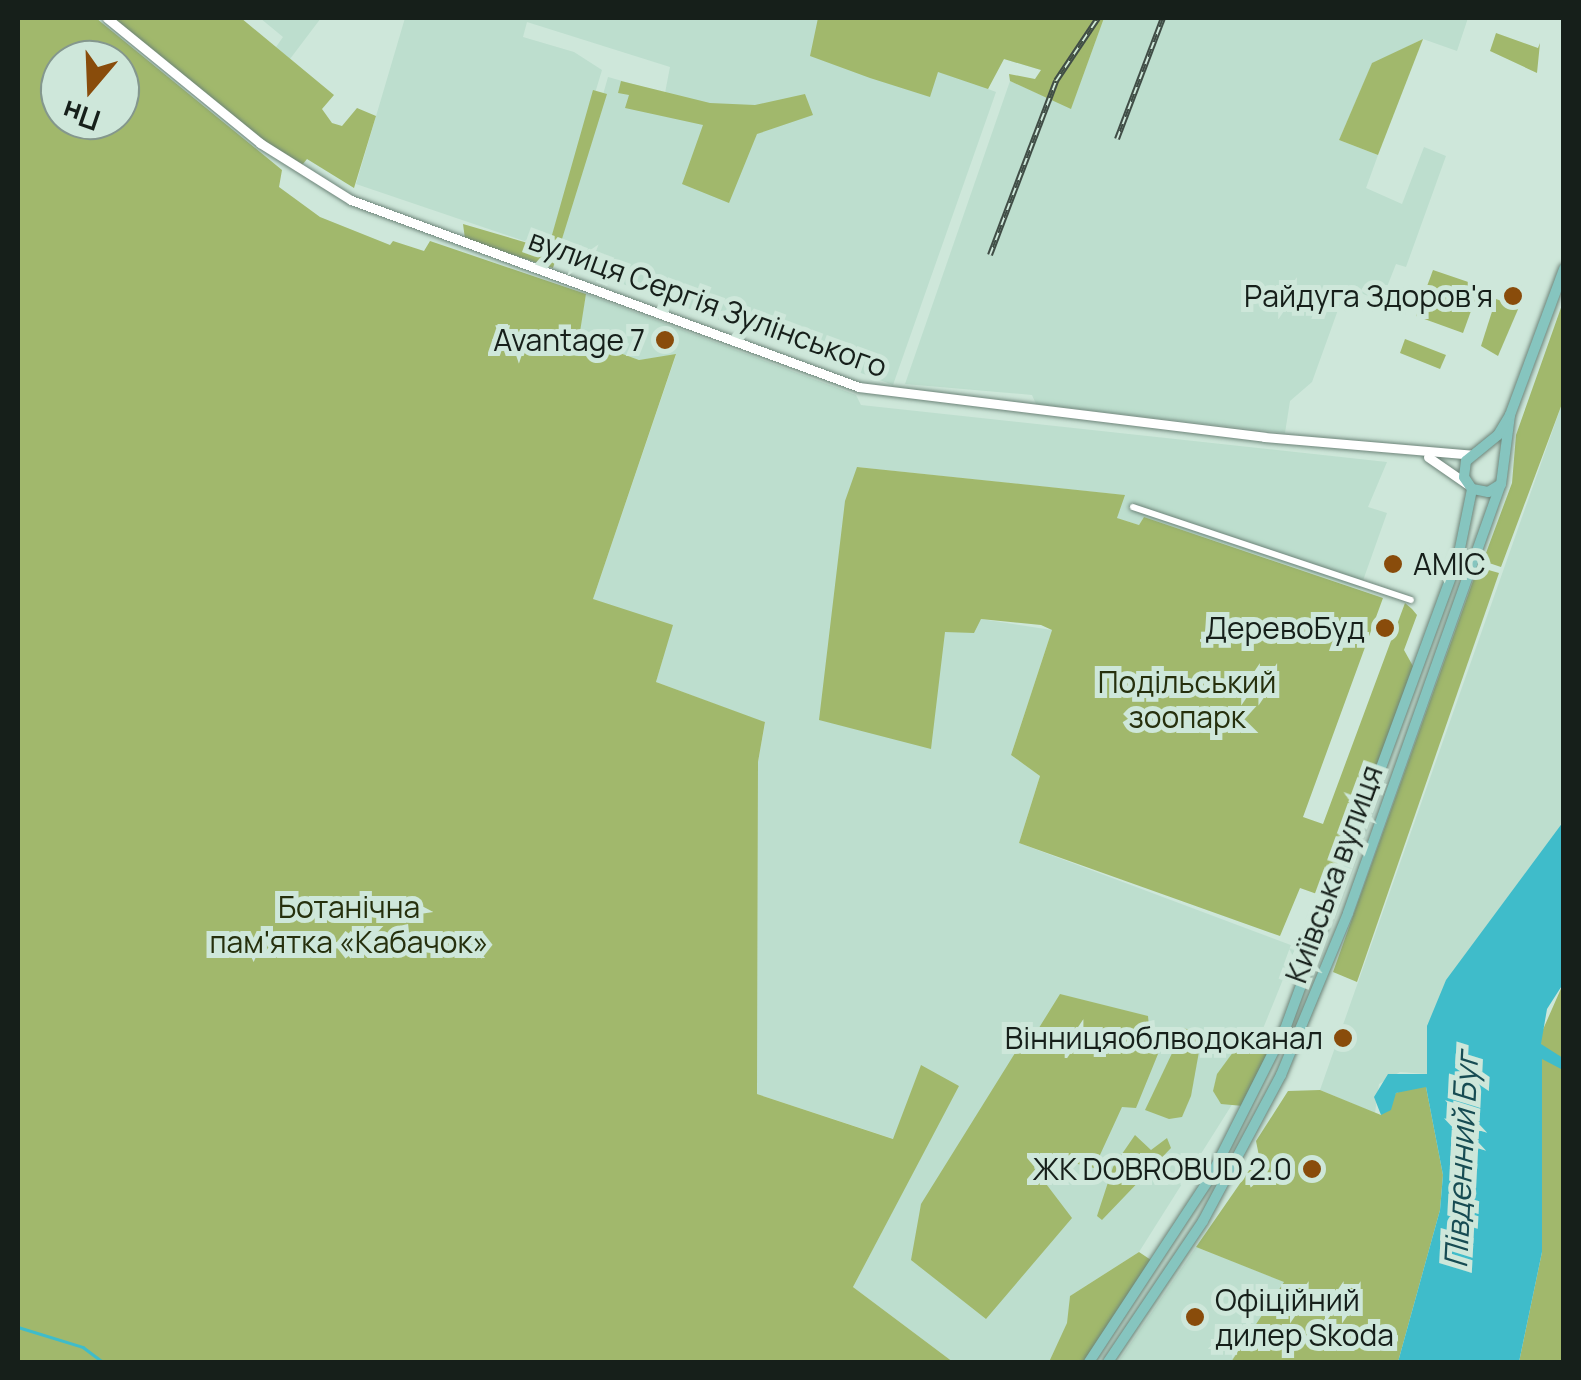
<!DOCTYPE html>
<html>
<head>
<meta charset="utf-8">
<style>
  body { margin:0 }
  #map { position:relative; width:1581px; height:1380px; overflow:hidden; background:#cee7da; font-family:Manrope,sans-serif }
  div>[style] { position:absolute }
  .built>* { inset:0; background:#bddece }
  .green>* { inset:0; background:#a1b86c }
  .water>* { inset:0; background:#3fbcca }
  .stream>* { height:2.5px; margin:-1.25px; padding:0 1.25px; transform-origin:1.25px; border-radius:1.25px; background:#3fbcca }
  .roads { filter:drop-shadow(0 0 2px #6d8479) drop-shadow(0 0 2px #6d8479) }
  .street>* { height:6px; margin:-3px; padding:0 3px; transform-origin:3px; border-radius:3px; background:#fff }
  .secondary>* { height:9px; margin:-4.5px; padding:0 4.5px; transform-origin:4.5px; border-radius:4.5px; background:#fff }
  .primary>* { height:10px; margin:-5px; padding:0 5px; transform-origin:5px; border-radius:5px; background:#86c5bf }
  .rail>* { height:6px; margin-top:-3px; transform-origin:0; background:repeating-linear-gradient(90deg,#cee7da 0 8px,#404d46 0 16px); box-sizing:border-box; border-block:2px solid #404d46 }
  .dots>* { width:28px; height:28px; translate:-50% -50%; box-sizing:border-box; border:5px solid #cee7da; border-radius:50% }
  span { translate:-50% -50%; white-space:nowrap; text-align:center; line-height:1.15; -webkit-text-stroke:10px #cee7da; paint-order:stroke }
  .poi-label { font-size:30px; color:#161f1a }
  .right { translate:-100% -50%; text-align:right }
  .left { translate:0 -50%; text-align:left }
  .street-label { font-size:30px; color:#161f1a }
  .park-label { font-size:30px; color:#26300d }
  .water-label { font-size:32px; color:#174c53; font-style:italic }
  .frame { position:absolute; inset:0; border:20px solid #161f1a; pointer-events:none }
  .north { position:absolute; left:40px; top:40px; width:100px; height:100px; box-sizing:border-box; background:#cee7da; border:2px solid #84978d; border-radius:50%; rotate:199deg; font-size:28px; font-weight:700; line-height:40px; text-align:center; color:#161f1a }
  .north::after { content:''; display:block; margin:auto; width:35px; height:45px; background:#894c0b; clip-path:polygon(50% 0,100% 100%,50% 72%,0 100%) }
</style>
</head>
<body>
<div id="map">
  <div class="built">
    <i style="clip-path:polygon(260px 18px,321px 18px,290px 59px,276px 47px,283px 37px)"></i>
    <i style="clip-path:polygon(405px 18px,1060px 18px,1041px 70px,1004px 59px,994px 71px,988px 89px,996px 92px,893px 385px,556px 259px,608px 77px,665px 93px,670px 67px,527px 22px,523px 37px,574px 52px,602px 70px,548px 249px,356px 184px)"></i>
    <i style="clip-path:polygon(1104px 18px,1468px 18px,1457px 51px,1423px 39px,1372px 64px,1339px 140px,1378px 155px,1366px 188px,1402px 204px,1424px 147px,1446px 156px,1406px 267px,1396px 264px,1381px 302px,1359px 292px,1343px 296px,1312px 382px,1290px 401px,1285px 433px,1036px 404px,1032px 395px,905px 384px,1010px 81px,1071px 108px)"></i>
    <i style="clip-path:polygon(586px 294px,856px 395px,861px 405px,1387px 462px,1368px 507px,1387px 513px,1360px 589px,1144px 517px,1139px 525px,1116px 518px,1124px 495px,857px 467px,945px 632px,981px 619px,1052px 630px,1011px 755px,1040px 776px,1019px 843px,1296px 947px,1233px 1103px,1139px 1252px,1070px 1296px,1068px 1323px,1049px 1362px,953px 1362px,853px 1287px,958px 1086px,921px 1066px,894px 1139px,757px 1094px,758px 762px,765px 723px,656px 682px,663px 658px,593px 599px,676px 355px,639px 360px,578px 338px)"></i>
    <i style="clip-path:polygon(1563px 401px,1563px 822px,1446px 981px,1427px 1074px,1400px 1072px,1379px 1084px,1375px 1113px,1320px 1090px)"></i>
    <i style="clip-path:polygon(1196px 1247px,1285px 1282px,1231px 1362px,1118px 1362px)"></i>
  </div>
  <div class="green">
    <i style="clip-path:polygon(evenodd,18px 18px,96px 18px,282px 170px,279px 187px,320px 217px,390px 245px,393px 241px,424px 251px,430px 241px,586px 294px,579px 338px,639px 360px,676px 354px,593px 599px,673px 625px,656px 682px,765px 722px,758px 762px,757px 1094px,893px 1139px,921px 1065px,959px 1086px,853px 1287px,953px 1362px,18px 1362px,18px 18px,60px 60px,120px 60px,120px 120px,60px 120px,60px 60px)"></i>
    <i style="clip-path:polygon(107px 18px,241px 18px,334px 95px,322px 109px,332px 123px,342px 126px,357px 108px,376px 116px,354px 188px,307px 159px,298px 170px)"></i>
    <i style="clip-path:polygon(818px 18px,1104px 18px,1071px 109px,1010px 81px,1009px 74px,1035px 79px,1041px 70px,1004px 59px,988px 89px,938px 72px,930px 97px,870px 78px,810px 56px)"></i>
    <i style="clip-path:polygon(1496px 33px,1538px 48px,1540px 43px,1537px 73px,1490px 51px)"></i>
    <i style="clip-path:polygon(1423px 39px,1378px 155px,1339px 140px,1372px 63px)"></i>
    <i style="clip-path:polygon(621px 81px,710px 103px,755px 105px,805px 94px,813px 115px,757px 134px,729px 203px,682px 184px,703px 125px,625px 108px,629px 95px,618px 93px)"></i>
    <i style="clip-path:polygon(593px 90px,607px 94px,553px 268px,465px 239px,463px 224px,548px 249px)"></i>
    <i style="clip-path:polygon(1433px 270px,1480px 286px,1463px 333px,1416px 316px)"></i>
    <i style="clip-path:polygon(1496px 299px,1519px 307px,1498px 356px,1481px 346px)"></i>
    <i style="clip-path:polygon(1563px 302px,1563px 401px,1501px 567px,1483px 561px,1512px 483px,1516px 435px)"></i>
    <i style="clip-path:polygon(1405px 339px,1446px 355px,1440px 369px,1400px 353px)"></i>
    <i style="clip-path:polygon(857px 467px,1125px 495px,1117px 518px,1139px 525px,1144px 517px,1383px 598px,1303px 817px,1323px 824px,1405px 603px,1412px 609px,1417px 615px,1404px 650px,1414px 668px,1331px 899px,1300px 888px,1280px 936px,1019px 843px,1040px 776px,1011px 755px,1052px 630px,1041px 625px,981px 619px,974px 633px,945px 632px,931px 749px,819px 720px,845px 501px)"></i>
    <i style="clip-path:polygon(1478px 567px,1499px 573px,1357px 982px,1333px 972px)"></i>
    <i style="clip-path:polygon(1563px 984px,1563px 1362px,1519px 1362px,1542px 1252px,1541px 1034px)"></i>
    <i style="clip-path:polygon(1060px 994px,1148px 1016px,1149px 1027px,1169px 1027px,1136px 1108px,1122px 1107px,1094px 1168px,1041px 1155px,1034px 1168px,1072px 1218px,986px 1319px,911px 1260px,921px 1204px,1030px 1029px,1037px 1031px)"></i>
    <i style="clip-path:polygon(1184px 1028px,1202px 1035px,1191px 1096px,1182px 1117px,1169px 1119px,1145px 1110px)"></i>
    <i style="clip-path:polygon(1242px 1040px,1268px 1048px,1265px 1060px,1243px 1106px,1221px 1104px,1213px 1091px,1217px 1074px)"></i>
    <i style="clip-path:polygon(1413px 1086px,1426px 1087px,1443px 1175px,1440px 1210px,1398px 1362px,1231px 1362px,1284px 1282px,1196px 1247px,1259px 1156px,1256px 1141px,1288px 1091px,1320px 1090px,1381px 1115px,1396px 1093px)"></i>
    <i style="clip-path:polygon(1135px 1135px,1151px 1150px,1167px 1138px,1171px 1148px,1102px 1220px,1097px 1216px,1113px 1167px)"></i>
    <i style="clip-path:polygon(1139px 1252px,1154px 1262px,1084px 1362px,1049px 1362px,1067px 1323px,1070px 1296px)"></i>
  </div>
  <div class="water">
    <i style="clip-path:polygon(1563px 822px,1563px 984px,1547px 1009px,1541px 1044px,1563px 1058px,1563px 1070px,1542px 1059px,1542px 1252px,1519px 1362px,1398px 1362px,1440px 1210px,1443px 1175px,1426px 1087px,1396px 1093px,1391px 1110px,1381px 1115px,1374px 1097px,1388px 1074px,1427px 1074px,1427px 1026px,1446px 980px)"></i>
  </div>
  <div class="stream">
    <i style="left:18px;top:1327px;width:68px;rotate:17.1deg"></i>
    <i style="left:83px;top:1347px;width:25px;rotate:37deg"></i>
  </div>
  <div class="roads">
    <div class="street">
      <i style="left:1133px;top:507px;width:293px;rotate:18.5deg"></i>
    </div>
    <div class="secondary">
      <i style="left:107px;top:18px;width:198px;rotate:39.2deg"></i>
      <i style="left:260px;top:143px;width:107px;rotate:32.1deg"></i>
      <i style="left:351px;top:200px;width:541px;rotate:20.21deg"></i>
      <i style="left:859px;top:387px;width:408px;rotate:7deg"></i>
      <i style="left:1264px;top:437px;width:209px;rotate:4.9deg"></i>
      <i style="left:1428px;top:457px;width:47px;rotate:34.7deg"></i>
    </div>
    <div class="primary">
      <i style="left:1510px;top:415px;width:70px;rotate:97.4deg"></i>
      <i style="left:1501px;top:484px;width:15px;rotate:148deg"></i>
      <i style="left:1488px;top:492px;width:16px;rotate:-169deg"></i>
      <i style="left:1472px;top:489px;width:14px;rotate:-124deg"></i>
      <i style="left:1464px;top:477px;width:16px;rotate:-83deg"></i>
      <i style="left:1466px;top:461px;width:41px;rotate:-39.1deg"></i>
      <i style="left:1498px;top:435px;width:23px;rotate:-59deg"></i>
      <i style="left:1510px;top:415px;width:156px;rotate:-69.7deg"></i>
      <i style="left:1089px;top:1362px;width:220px;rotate:-56.7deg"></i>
      <i style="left:1210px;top:1178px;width:167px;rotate:-63.3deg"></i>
      <i style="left:1285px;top:1029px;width:502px;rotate:-69.83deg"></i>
      <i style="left:1458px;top:558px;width:70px;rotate:-78.5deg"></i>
      <i style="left:1108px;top:1362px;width:170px;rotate:-56deg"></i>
      <i style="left:1203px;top:1221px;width:166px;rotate:-61.9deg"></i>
      <i style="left:1281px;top:1075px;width:175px;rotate:-67.5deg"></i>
      <i style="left:1348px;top:913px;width:455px;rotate:-70.4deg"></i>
    </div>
  </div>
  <div class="rail">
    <i style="left:1117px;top:139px;width:129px;rotate:-69.2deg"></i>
    <i style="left:990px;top:255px;width:186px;rotate:-69.2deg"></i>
    <i style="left:1056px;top:81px;width:76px;rotate:-56.3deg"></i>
  </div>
  <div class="dots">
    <i style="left:1513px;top:296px;background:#894c0b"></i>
    <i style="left:665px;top:340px;background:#894c0b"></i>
    <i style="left:1393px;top:564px;background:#894c0b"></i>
    <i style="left:1385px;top:628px;background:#894c0b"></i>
    <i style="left:1343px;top:1038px;background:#894c0b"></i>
    <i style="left:1312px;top:1169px;background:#894c0b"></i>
    <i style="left:1195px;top:1317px;background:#894c0b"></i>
  </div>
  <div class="poi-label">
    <span class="right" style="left:1493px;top:296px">Райдуга Здоров'я</span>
    <span class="right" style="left:645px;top:340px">Avantage 7</span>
    <span class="left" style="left:1413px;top:564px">АМІС</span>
    <span class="right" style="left:1365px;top:628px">ДеревоБуд</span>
    <span class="right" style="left:1323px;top:1038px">Вінницяоблводоканал</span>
    <span class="right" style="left:1292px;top:1169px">ЖК DOBROBUD 2.0</span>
    <span class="left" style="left:1215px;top:1317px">Офіційний<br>дилер Skoda</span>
  </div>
  <div class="street-label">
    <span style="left:708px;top:303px;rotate:20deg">вулиця Сергія Зулінського</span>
    <span style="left:1334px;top:874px;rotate:-70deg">Київська вулиця</span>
  </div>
  <div class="park-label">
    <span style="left:1187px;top:699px">Подільський<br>зоопарк</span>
    <span style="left:349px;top:924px">Ботанічна<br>пам'ятка «Кабачок»</span>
  </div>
  <div class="water-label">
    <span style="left:1461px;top:1160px;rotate:-87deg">Південний Буг</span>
  </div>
  <div class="frame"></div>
  <div class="north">Пн</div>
</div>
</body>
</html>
